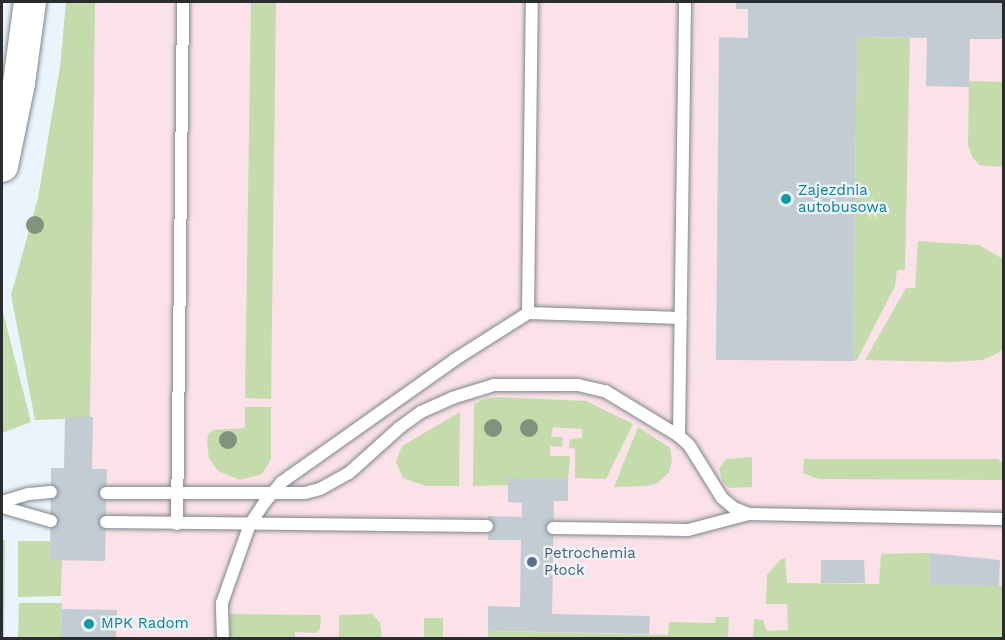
<!DOCTYPE html>
<html>
<head>
<meta charset="utf-8">
<style>
  body { margin:0 }
  #map { position:relative; width:1005px; height:640px; overflow:hidden; background:#ebf4fc; font-family:"Work Sans",sans-serif }
  div>[style] { position:absolute }
  .industrial>* { inset:0; background:#fbe1e8 }
  .green>* { inset:0; background:#c4dcab }
  .building>* { inset:0; background:#c3ccd3 }
  .roads { filter:drop-shadow(0 0 2px #7e868d) drop-shadow(0 0 2px #7e868d) }
  .service>* { height:12px; margin:-6px; padding:0 6px; transform-origin:6px; border-radius:6px; background:#fff }
  .tertiary>* { height:32px; margin:-16px; padding:0 16px; transform-origin:16px; border-radius:16px; background:#fff }
  .trees>* { width:18px; height:18px; margin:-9px; border-radius:50%; background:#83927c }
  .dots>* { width:16px; height:16px; translate:-50% -50%; box-sizing:border-box; border:3px solid #ebf4fc; border-radius:50% }
  span { translate:-50% -50%; white-space:nowrap; text-align:center; line-height:1.15; -webkit-text-stroke:4.5px #ebf4fc; paint-order:stroke }
  .culture-label { font-size:15px; color:#0d838f }
  .left { translate:0 -50%; text-align:left }
  .service-label { font-size:15px; color:#4e5e75 }
  .frame { position:absolute; inset:0; border:3px solid #2a2d30; pointer-events:none }
</style>
</head>
<body>
<div id="map">
  <div class="industrial">
    <i style="clip-path:polygon(77px 2px,1003px 2px,1003px 638px,61px 638px,62px 561px,50px 560px,64px 463px)"></i>
  </div>
  <div class="green">
    <i style="clip-path:polygon(66px 2px,95px 2px,90px 418px,35px 420px,11px 295px,38px 198px,60px 67px)"></i>
    <i style="clip-path:polygon(251px 2px,276px 2px,271px 399px,245px 398px)"></i>
    <i style="clip-path:polygon(857px 37px,910px 38px,905px 270px,897px 270px,895px 286px,857px 360px,853px 361px)"></i>
    <i style="clip-path:polygon(969px 81px,1003px 82px,1003px 167px,980px 165px,973px 158px,968px 146px)"></i>
    <i style="clip-path:polygon(918px 241px,979px 245px,1003px 259px,1003px 349px,998px 353px,982px 360px,952px 362px,865px 360px,906px 288px,915px 288px)"></i>
    <i style="clip-path:polygon(2px 308px,31px 422px,2px 433px)"></i>
    <i style="clip-path:polygon(498px 397px,586px 401px,633px 424px,606px 479px,575px 478px,575px 449px,569px 448px,570px 439px,582px 438px,582px 429px,553px 427px,551px 437px,563px 437px,562px 447px,550px 446px,550px 456px,570px 456px,568px 479px,508px 478px,508px 485px,473px 486px,474px 404px,485px 399px)"></i>
    <i style="clip-path:polygon(245px 407px,271px 407px,271px 459px,262px 474px,240px 480px,218px 471px,209px 458px,207px 442px,208px 434px,214px 430px,245px 428px)"></i>
    <i style="clip-path:polygon(460px 412px,459px 486px,427px 486px,403px 478px,396px 462px,402px 446px)"></i>
    <i style="clip-path:polygon(638px 427px,670px 448px,672px 461px,669px 472px,658px 483px,646px 486px,614px 487px)"></i>
    <i style="clip-path:polygon(752px 457px,752px 487px,730px 488px,723px 482px,719px 469px,726px 459px)"></i>
    <i style="clip-path:polygon(804px 459px,998px 459px,1003px 463px,1003px 480px,819px 479px,803px 473px)"></i>
    <i style="clip-path:polygon(2px 540px,5px 540px,4px 638px,2px 638px)"></i>
    <i style="clip-path:polygon(18px 541px,50px 541px,50px 560px,62px 560px,61px 596px,18px 597px)"></i>
    <i style="clip-path:polygon(930px 553px,929px 585px,1003px 586px,1003px 638px,753px 638px,754px 619px,763px 620px,767px 631px,788px 630px,787px 604px,766px 604px,767px 575px,780px 560px,785px 558px,787px 583px,879px 584px,881px 554px)"></i>
    <i style="clip-path:polygon(19px 603px,62px 603px,61px 638px,18px 638px)"></i>
    <i style="clip-path:polygon(230px 614px,321px 615px,320px 629px,316px 633px,295px 632px,295px 638px,230px 638px)"></i>
    <i style="clip-path:polygon(372px 614px,380px 623px,382px 638px,339px 638px,339px 615px)"></i>
    <i style="clip-path:polygon(716px 617px,729px 617px,728px 638px,488px 638px,488px 631px,668px 635px,669px 622px,715px 623px)"></i>
    <i style="clip-path:polygon(424px 618px,443px 618px,443px 638px,424px 638px)"></i>
  </div>
  <div class="building">
    <i style="clip-path:polygon(736px 2px,1004px 2px,1004px 39px,970px 39px,969px 87px,926px 86px,927px 38px,857px 37px,853px 361px,716px 360px,719px 37px,748px 38px,748px 9px,736px 9px)"></i>
    <i style="clip-path:polygon(65px 417px,93px 417px,92px 469px,107px 469px,105px 561px,50px 560px,51px 468px,64px 468px)"></i>
    <i style="clip-path:polygon(508px 478px,568px 479px,568px 501px,554px 501px,552px 614px,650px 616px,649px 634px,488px 631px,488px 606px,520px 607px,521px 540px,488px 540px,488px 516px,522px 517px,522px 503px,508px 502px)"></i>
    <i style="clip-path:polygon(930px 553px,1000px 560px,999px 586px,929px 585px)"></i>
    <i style="clip-path:polygon(821px 560px,864px 560px,865px 583px,821px 583px)"></i>
    <i style="clip-path:polygon(62px 609px,117px 610px,116px 638px,61px 638px)"></i>
  </div>
  <div class="roads">
    <div class="service">
      <i style="left:528px;top:313px;width:311px;rotate:-89.3deg"></i>
      <i style="left:679px;top:436px;width:434px;rotate:-89.2deg"></i>
      <i style="left:106px;top:493px;width:199px"></i>
      <i style="left:305px;top:493px;width:16px;rotate:-15deg"></i>
      <i style="left:320px;top:489px;width:33px;rotate:-29deg"></i>
      <i style="left:349px;top:473px;width:67px;rotate:-42deg"></i>
      <i style="left:399px;top:428px;width:27px;rotate:-36deg"></i>
      <i style="left:421px;top:412px;width:34px;rotate:-24deg"></i>
      <i style="left:452px;top:398px;width:44px;rotate:-17.2deg"></i>
      <i style="left:494px;top:385px;width:84px"></i>
      <i style="left:578px;top:385px;width:28px;rotate:13deg"></i>
      <i style="left:605px;top:391px;width:87px;rotate:31.3deg"></i>
      <i style="left:679px;top:436px;width:13px;rotate:42deg"></i>
      <i style="left:689px;top:445px;width:62px;rotate:58.1deg"></i>
      <i style="left:722px;top:498px;width:16px;rotate:40deg"></i>
      <i style="left:734px;top:508px;width:16px;rotate:22deg"></i>
      <i style="left:2px;top:502px;width:28px;rotate:-17deg"></i>
      <i style="left:29px;top:494px;width:22px;rotate:-5deg"></i>
      <i style="left:2px;top:507px;width:51px;rotate:15.9deg"></i>
      <i style="left:106px;top:522px;width:381px;rotate:0.6deg"></i>
      <i style="left:177px;top:524px;width:522px;rotate:-89.34deg"></i>
      <i style="left:553px;top:528px;width:135px;rotate:0.8deg"></i>
      <i style="left:688px;top:530px;width:63px;rotate:-14.7deg"></i>
      <i style="left:749px;top:514px;width:255px;rotate:1.1deg"></i>
      <i style="left:223px;top:638px;width:35px;rotate:-92deg"></i>
      <i style="left:222px;top:603px;width:84px;rotate:-70.5deg"></i>
      <i style="left:250px;top:524px;width:27px;rotate:-56deg"></i>
      <i style="left:265px;top:502px;width:26px;rotate:-50deg"></i>
      <i style="left:282px;top:482px;width:211px;rotate:-35.3deg"></i>
      <i style="left:454px;top:360px;width:88px;rotate:-32.4deg"></i>
      <i style="left:528px;top:313px;width:153px;rotate:1.9deg"></i>
    </div>
    <div class="tertiary">
      <i style="left:2px;top:166px;width:85px;rotate:-78.4deg"></i>
      <i style="left:19px;top:83px;width:82px;rotate:-82.3deg"></i>
    </div>
  </div>
  <div class="trees">
    <i style="left:35px;top:225px"></i>
    <i style="left:493px;top:428px"></i>
    <i style="left:529px;top:428px"></i>
    <i style="left:228px;top:440px"></i>
  </div>
  <div class="dots">
    <i style="left:786px;top:199px;background:#0f9aa8"></i>
    <i style="left:532px;top:562px;background:#5c6f8a"></i>
    <i style="left:89px;top:624px;background:#0f9aa8"></i>
  </div>
  <div class="culture-label">
    <span class="left" style="left:798px;top:199px">Zajezdnia<br>autobusowa</span>
    <span class="left" style="left:101px;top:624px">MPK Radom</span>
  </div>
  <div class="service-label">
    <span class="left" style="left:544px;top:562px">Petrochemia<br>Płock</span>
  </div>
  <div class="frame"></div>
</div>
</body>
</html>
